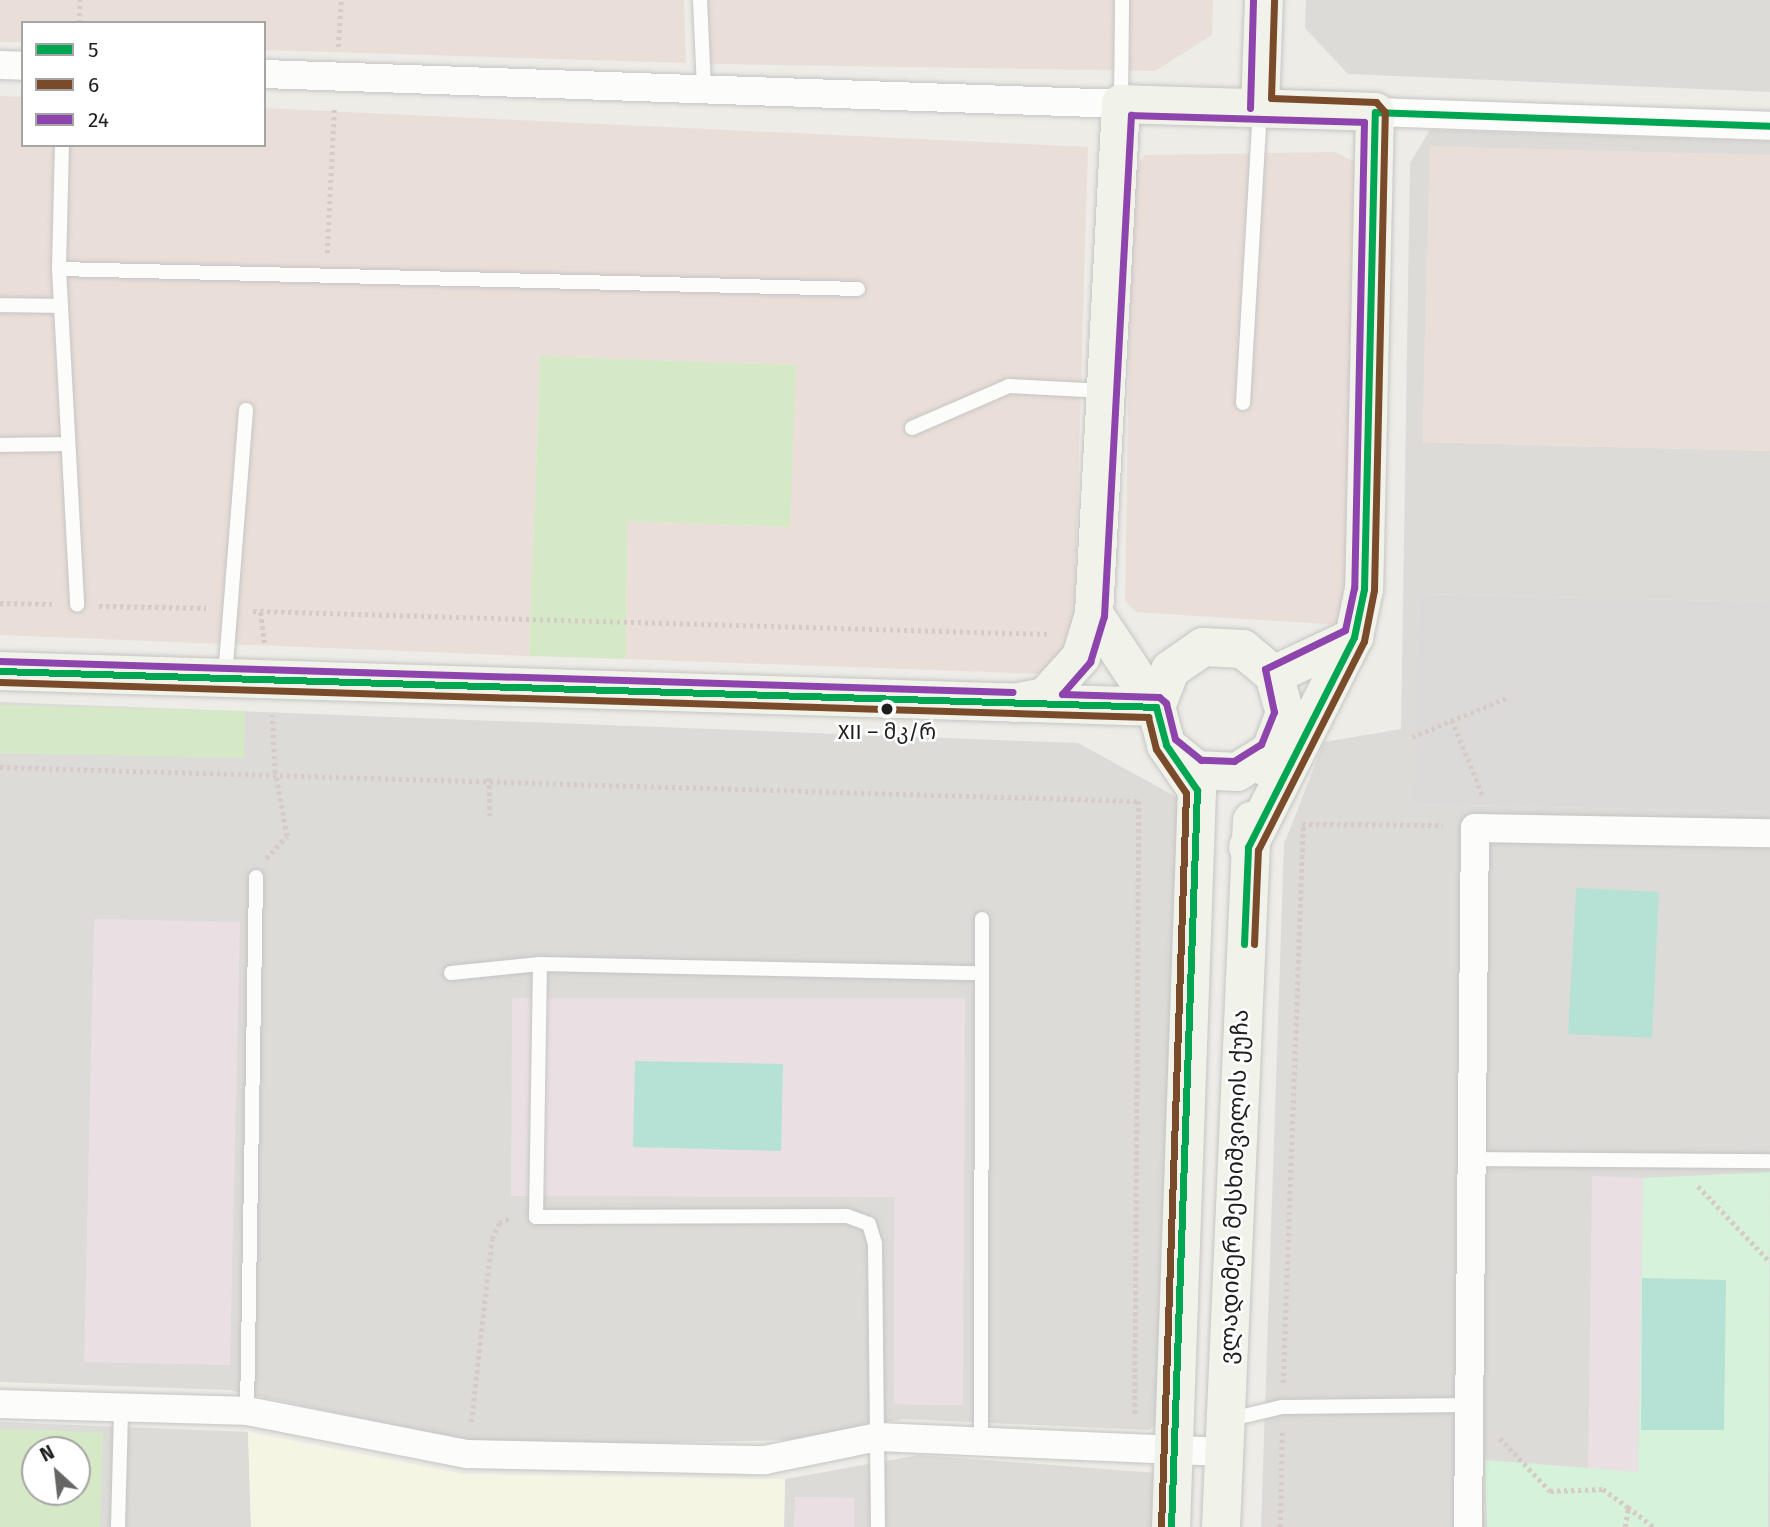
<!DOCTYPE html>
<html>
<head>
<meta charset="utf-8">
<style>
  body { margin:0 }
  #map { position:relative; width:1770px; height:1527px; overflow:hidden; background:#edece7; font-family:"Fira Sans","Noto Sans Georgian",sans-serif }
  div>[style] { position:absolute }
  .residential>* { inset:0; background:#dcdbd8 }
  .commercial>* { inset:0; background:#eaded9 }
  .industrial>* { inset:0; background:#eae0e4 }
  .education>* { inset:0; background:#f4f5e3 }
  .religious>* { inset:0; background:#dbdad8 }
  .grass>* { inset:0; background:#d5e9c7 }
  .park>* { inset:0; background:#d6f2da }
  .pitch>* { inset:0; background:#b5e2d4 }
  .path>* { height:4.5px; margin-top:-2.25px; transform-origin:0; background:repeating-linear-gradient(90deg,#d6cbc7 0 3.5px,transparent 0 7px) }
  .roads { filter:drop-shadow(0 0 2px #c5c5c3) drop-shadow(0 0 2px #c5c5c3) }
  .lane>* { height:14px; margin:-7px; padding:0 7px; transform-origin:7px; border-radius:7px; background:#fcfcfb }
  .street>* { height:28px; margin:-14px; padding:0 14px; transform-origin:14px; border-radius:14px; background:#fcfcfb }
  .secondary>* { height:38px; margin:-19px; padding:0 19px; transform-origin:19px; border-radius:19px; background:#f1f3ea }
  .bus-1>* { height:7px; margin:-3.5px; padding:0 3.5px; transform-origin:3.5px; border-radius:3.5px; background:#00a651 }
  .bus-2>* { height:7px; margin:-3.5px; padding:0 3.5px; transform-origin:3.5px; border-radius:3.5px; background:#7a4b2a }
  .bus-3>* { height:7px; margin:-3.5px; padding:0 3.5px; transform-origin:3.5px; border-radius:3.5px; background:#8e44ad }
  .dots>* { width:19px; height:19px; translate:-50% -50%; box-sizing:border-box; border:4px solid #fff; border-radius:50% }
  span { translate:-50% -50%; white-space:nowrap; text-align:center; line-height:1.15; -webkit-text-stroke:5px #fff; paint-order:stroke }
  .bus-label { font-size:21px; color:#1e1e1e }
  .street-label { font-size:23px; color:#1e1e1e }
  .legend { position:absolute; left:21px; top:21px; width:245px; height:126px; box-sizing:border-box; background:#fff; border:2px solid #a5a5a5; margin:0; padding:9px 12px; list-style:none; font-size:21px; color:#1e1e1e }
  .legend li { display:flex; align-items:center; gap:14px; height:35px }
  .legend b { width:35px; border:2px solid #a5a5a5 }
  .north { position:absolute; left:21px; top:1436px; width:70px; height:70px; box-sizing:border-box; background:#fff; border:2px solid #a5a5a5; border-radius:50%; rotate:333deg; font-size:19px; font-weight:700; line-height:28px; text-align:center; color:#1e1e1e }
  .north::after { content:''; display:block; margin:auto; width:24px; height:32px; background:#666664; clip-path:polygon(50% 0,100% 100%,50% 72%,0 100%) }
</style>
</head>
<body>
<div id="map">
  <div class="residential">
    <i style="clip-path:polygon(1306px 0,1770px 0,1770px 92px,1348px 74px,1305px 28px)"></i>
    <i style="clip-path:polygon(1430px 130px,1770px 141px,1770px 155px,1422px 442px,1770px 451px,1770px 602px,1419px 594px,1414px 804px,1770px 812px,1770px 1527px,1261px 1527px,1284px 844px,1324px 742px,1401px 729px,1410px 163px)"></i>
    <i style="clip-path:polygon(evenodd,0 702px,1078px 743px,1182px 800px,1164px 1419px,1149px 1430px,903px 1419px,786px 1440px,491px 1446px,229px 1390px,0 1382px,0 702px,894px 1197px,962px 1405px,894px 1404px,894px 1197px)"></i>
    <i style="clip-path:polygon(evenodd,0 1422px,248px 1432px,251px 1527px,0 1527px,0 1422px,35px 1450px,77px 1450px,77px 1492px,35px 1492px,35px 1450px)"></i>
    <i style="clip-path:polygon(919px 1455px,1156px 1473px,1154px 1527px,854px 1527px,854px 1498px,796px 1497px,794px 1527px,784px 1527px,785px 1479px)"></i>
  </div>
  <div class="commercial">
    <i style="clip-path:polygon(0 0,684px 0,686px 63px,264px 50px,264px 23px,23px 23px,23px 42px,0 42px)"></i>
    <i style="clip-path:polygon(708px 0,1213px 0,1212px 35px,1155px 71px,709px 64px)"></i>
    <i style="clip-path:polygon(0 96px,23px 97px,23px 145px,264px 145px,264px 108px,1088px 147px,1073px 657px,1046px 674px,626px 659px,627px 521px,789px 527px,796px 365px,540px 356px,529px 656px,0 635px)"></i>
    <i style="clip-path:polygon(1430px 146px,1770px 155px,1770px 451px,1422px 442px)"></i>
    <i style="clip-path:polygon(1335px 152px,1363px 166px,1350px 608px,1339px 625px,1136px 612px,1125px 601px,1132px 171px,1145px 155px)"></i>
  </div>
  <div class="industrial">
    <i style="clip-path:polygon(94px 919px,240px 922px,230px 1365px,84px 1362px)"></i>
    <i style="clip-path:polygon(512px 998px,965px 998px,963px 1405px,894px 1404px,894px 1197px,511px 1196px)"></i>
    <i style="clip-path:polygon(1592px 1176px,1643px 1178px,1638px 1472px,1588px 1469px)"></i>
    <i style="clip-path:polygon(795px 1497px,854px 1498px,854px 1527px,794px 1527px)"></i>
  </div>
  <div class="education">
    <i style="clip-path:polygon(248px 1432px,464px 1474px,785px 1479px,784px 1527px,251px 1527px)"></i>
  </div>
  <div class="religious">
    <i style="clip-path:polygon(1419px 594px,1770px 602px,1770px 812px,1413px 804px)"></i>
  </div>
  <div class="grass">
    <i style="clip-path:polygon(540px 356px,796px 365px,790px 527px,627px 521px,626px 659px,529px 656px)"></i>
    <i style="clip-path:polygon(0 705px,245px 711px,244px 758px,0 753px)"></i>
    <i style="clip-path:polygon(evenodd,0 1429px,103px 1432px,100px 1527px,0 1527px,0 1429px,77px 1450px,77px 1492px,35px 1492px,35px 1450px,77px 1450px)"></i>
  </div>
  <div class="park">
    <i style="clip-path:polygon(1770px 1172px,1768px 1527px,1487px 1527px,1485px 1460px,1638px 1472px,1643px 1178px)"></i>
  </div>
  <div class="pitch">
    <i style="clip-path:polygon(1576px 888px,1659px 892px,1652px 1038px,1568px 1034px)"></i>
    <i style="clip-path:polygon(635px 1061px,783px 1064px,781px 1151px,633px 1147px)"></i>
    <i style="clip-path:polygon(1642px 1278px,1726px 1280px,1724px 1430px,1641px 1430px)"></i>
  </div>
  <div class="path">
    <i style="left:79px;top:23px;width:23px;rotate:-88deg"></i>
    <i style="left:338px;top:47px;width:47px;rotate:-86.3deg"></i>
    <i style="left:327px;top:253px;width:145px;rotate:-87.2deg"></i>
    <i style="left:0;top:603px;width:52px;rotate:1.1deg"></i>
    <i style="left:99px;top:606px;width:107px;rotate:1.1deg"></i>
    <i style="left:253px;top:611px;width:796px;rotate:1.66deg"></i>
    <i style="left:261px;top:612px;width:31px;rotate:83deg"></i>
    <i style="left:1452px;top:720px;width:82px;rotate:67.8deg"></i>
    <i style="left:1412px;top:737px;width:102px;rotate:-22.5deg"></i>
    <i style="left:0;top:767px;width:1140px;rotate:1.71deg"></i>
    <i style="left:1139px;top:801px;width:616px;rotate:90.37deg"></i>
    <i style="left:489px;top:778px;width:38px;rotate:88deg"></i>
    <i style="left:1302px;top:824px;width:141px;rotate:0.4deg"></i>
    <i style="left:266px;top:858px;width:30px;rotate:-46deg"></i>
    <i style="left:287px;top:836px;width:64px;rotate:-100.8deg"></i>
    <i style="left:275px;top:773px;width:58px;rotate:-93deg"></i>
    <i style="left:1698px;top:1186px;width:105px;rotate:46.5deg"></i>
    <i style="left:1283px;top:1383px;width:558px;rotate:-87.95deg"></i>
    <i style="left:471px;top:1422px;width:184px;rotate:-83.5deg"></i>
    <i style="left:492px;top:1239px;width:17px;rotate:-66deg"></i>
    <i style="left:499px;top:1223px;width:13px;rotate:-23deg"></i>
    <i style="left:1500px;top:1438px;width:73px;rotate:46.7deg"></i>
    <i style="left:1550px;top:1491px;width:53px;rotate:-2.2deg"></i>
    <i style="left:1603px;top:1489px;width:31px;rotate:36deg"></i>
    <i style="left:1280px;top:1527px;width:97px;rotate:-88.8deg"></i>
    <i style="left:1625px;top:1527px;width:20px;rotate:-81deg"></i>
    <i style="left:1628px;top:1507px;width:33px;rotate:38deg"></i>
  </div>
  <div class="roads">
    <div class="lane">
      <i style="left:700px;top:0;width:89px;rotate:87.4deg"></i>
      <i style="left:1121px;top:103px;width:103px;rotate:-89.4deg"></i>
      <i style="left:62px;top:145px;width:124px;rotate:91.4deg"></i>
      <i style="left:59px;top:269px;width:336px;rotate:86.9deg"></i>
      <i style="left:59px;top:269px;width:799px;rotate:1.43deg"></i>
      <i style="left:0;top:305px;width:61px;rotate:0.9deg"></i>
      <i style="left:1243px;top:403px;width:292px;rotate:-86.7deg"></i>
      <i style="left:912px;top:428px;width:106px;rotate:-23.4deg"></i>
      <i style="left:1009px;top:386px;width:96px;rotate:3deg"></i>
      <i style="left:0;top:445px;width:68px;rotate:-0.8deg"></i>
      <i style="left:225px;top:677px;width:268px;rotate:-85.5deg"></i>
      <i style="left:540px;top:964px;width:253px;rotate:90.9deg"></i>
      <i style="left:536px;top:1217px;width:311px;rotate:-0.2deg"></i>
      <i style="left:847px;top:1216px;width:23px;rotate:20deg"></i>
      <i style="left:869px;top:1224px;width:21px;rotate:73deg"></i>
      <i style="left:875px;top:1244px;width:283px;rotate:89.4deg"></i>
      <i style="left:451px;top:973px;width:89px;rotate:-5.8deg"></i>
      <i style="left:540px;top:964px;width:440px;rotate:1.2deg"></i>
      <i style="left:1472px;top:1159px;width:298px;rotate:0.4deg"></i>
      <i style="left:247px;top:1411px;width:534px;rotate:-89.03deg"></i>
      <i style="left:1227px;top:1420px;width:57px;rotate:-13.3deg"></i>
      <i style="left:1282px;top:1407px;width:187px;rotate:-0.6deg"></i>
      <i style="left:981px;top:1442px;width:523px;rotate:-89.89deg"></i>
      <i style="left:118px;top:1527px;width:118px;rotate:-88.5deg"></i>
    </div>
    <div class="street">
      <i style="left:0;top:65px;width:23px;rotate:2deg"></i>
      <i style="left:264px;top:74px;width:858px;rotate:2deg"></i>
      <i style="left:1375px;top:112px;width:395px;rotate:2deg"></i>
      <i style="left:0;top:1404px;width:247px;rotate:1.6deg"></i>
      <i style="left:247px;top:1411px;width:224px;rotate:11.1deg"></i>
      <i style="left:467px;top:1454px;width:298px;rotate:1.2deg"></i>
      <i style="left:765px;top:1460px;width:115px;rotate:-11.5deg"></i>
      <i style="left:878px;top:1437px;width:346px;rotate:2.5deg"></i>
      <i style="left:1468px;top:1527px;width:699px;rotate:-89.43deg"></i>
      <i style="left:1475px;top:828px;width:295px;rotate:1deg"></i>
    </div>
    <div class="secondary">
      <i style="left:1260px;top:108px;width:108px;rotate:-87.9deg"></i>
      <i style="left:1094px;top:614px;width:112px;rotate:56.3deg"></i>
      <i style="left:1156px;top:707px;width:39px;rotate:75deg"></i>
      <i style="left:1166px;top:745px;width:40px;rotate:39deg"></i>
      <i style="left:1197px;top:770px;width:40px;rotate:2.9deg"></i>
      <i style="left:1237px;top:772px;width:39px;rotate:-32deg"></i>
      <i style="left:0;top:671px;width:1157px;rotate:1.78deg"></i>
      <i style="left:1274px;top:675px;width:89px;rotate:-25.4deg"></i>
      <i style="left:1014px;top:703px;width:32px;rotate:-11deg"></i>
      <i style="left:1045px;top:697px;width:54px;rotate:-48deg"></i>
      <i style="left:1081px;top:657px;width:45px;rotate:-73.2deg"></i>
      <i style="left:1094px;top:614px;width:511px;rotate:-86.97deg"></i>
      <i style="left:1121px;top:104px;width:254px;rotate:1.8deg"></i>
      <i style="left:1375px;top:112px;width:477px;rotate:91.3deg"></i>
      <i style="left:1364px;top:589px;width:49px;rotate:101.8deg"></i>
      <i style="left:1354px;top:637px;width:235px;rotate:116.8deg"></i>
      <i style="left:1156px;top:707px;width:40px;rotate:-69deg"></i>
      <i style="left:1170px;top:670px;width:40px;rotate:-34.9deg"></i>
      <i style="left:1203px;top:647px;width:40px;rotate:2.9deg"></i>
      <i style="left:1243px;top:649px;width:40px;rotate:40deg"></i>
      <i style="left:1274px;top:675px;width:40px;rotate:74deg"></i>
      <i style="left:1285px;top:713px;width:57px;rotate:110.7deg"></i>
      <i style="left:1166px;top:745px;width:55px;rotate:55.4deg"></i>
      <i style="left:1197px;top:790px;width:737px;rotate:92.02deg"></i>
      <i style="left:1221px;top:1527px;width:707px;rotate:-87.49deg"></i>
    </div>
  </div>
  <div class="bus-1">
    <i style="left:0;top:671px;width:1157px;rotate:1.78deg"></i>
    <i style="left:1156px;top:707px;width:39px;rotate:75deg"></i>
    <i style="left:1166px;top:745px;width:55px;rotate:55.4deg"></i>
    <i style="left:1197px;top:790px;width:737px;rotate:92.02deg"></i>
    <i style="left:1244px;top:944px;width:97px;rotate:-87.6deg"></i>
    <i style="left:1248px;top:847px;width:235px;rotate:-63.2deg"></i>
    <i style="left:1354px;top:637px;width:49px;rotate:-78.2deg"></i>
    <i style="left:1364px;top:589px;width:477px;rotate:-88.7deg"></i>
    <i style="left:1375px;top:112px;width:395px;rotate:2deg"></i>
  </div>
  <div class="bus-2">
    <i style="left:0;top:682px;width:1149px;rotate:1.75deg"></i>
    <i style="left:1148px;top:717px;width:33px;rotate:76deg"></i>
    <i style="left:1156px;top:749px;width:53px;rotate:55.7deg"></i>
    <i style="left:1186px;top:793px;width:734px;rotate:91.95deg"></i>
    <i style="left:1254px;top:944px;width:94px;rotate:-87.6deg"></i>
    <i style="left:1258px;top:850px;width:234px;rotate:-63.1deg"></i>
    <i style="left:1364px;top:641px;width:52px;rotate:-78.9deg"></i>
    <i style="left:1374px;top:590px;width:478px;rotate:-88.7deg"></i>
    <i style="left:1385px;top:112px;width:13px;rotate:-132deg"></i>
    <i style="left:1376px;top:102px;width:105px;rotate:-177.8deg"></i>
    <i style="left:1271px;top:98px;width:98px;rotate:-88.2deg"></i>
  </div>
  <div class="bus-3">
    <i style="left:1250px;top:108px;width:108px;rotate:-88.4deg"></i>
    <i style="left:1131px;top:115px;width:233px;rotate:1.7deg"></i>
    <i style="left:1364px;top:122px;width:466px;rotate:91.2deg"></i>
    <i style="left:1354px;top:588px;width:43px;rotate:102.1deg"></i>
    <i style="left:1345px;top:630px;width:89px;rotate:154deg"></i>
    <i style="left:1265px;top:669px;width:44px;rotate:78.2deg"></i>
    <i style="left:1274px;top:712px;width:35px;rotate:112deg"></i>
    <i style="left:1261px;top:744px;width:32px;rotate:148deg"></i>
    <i style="left:1234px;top:761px;width:33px;rotate:-178deg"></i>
    <i style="left:1201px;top:760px;width:33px;rotate:-141deg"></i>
    <i style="left:1175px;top:739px;width:37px;rotate:-104deg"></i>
    <i style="left:1166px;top:703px;width:9px;rotate:-139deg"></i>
    <i style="left:1159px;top:697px;width:97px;rotate:-178.2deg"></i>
    <i style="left:1062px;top:694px;width:43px;rotate:-48.8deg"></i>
    <i style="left:1090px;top:662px;width:48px;rotate:-73.1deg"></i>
    <i style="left:1104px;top:616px;width:502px;rotate:-86.92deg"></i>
    <i style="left:0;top:661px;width:1013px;rotate:1.75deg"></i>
  </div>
  <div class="dots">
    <i style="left:887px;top:709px;background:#1e1e1e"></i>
  </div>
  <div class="bus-label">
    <span style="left:887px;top:732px">XII – მკ/რ</span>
  </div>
  <div class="street-label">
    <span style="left:1234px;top:1187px;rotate:-88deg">ვლადიმერ მესხიშვილის ქუჩა</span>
  </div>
  <ul class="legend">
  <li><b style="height:9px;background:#00a651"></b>5</li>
  <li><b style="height:9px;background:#7a4b2a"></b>6</li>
  <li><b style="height:9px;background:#8e44ad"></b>24</li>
  </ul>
  <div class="north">N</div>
</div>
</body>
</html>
